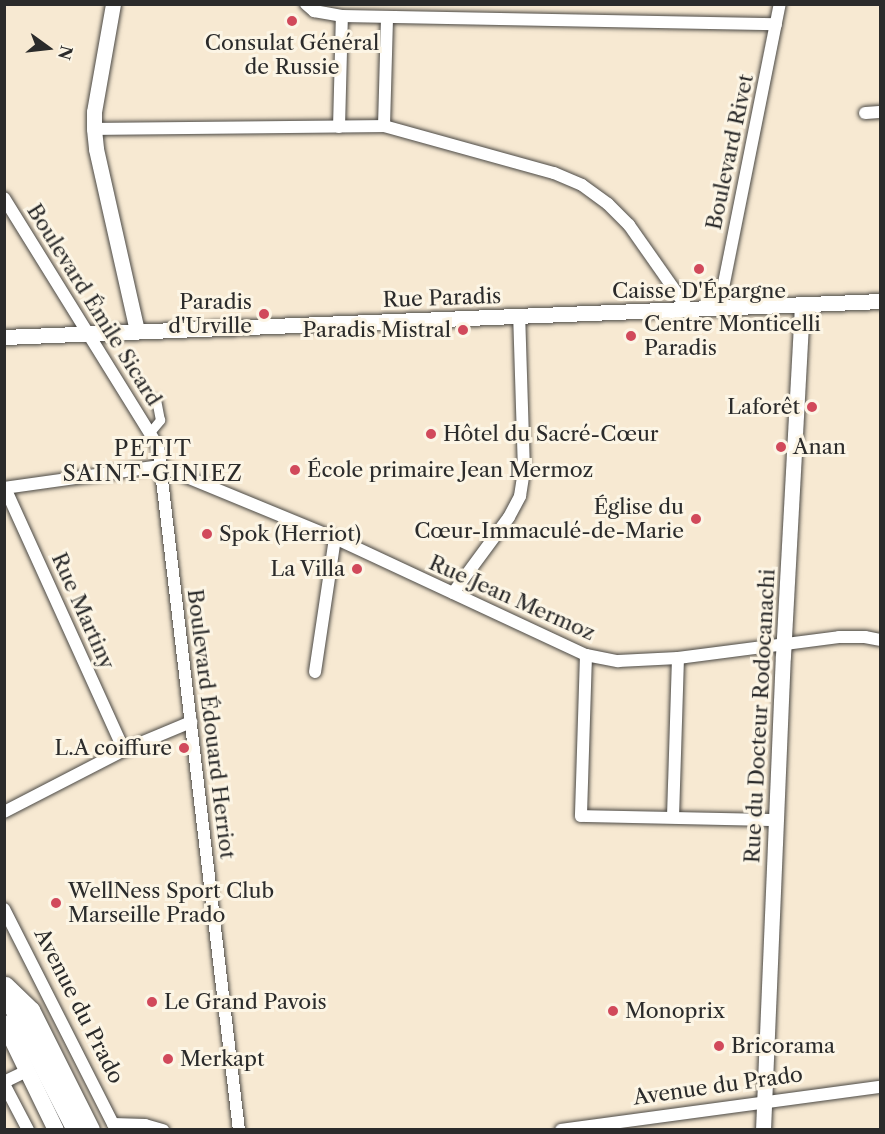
<!DOCTYPE html>
<html>
<head>
<meta charset="utf-8">
<style>
  body { margin:0 }
  #map { position:relative; width:885px; height:1134px; overflow:hidden; background:#f7e9d2; font-family:"Libre Caslon Text",serif }
  div>[style] { position:absolute }
  .roads { filter:drop-shadow(0 0 2px #4a4844) drop-shadow(0 0 2px #4a4844) }
  .pedestrian>* { height:9px; margin:-4.5px; padding:0 4.5px; transform-origin:4.5px; border-radius:4.5px; background:#fff }
  .minor>* { height:12px; margin:-6px; padding:0 6px; transform-origin:6px; border-radius:6px; background:#fff }
  .tertiary>* { height:15px; margin:-7.5px; padding:0 7.5px; transform-origin:7.5px; border-radius:7.5px; background:#fff }
  .secondary>* { height:16px; margin:-8px; padding:0 8px; transform-origin:8px; border-radius:8px; background:#fff }
  .trunk>* { height:20px; margin:-10px; padding:0 10px; transform-origin:10px; border-radius:10px; background:#fff }
  .dots>* { width:16px; height:16px; translate:-50% -50%; box-sizing:border-box; border:3px solid #fcf5e5; border-radius:50% }
  span { translate:-50% -50%; white-space:nowrap; text-align:center; line-height:1.15; -webkit-text-stroke:6px #fcf5e5; paint-order:stroke }
  .poi-label { font-size:21px; color:#2b2b2b }
  .right { translate:-100% -50%; text-align:right }
  .left { translate:0 -50%; text-align:left }
  .street-label { font-size:21px; color:#2b2b2b }
  .neighbourhood-label { font-size:22px; color:#2b2b2b; letter-spacing:1.5px }
  .frame { position:absolute; inset:0; border:6px solid #2b2b2b; pointer-events:none }
  .north { position:absolute; left:18px; top:18px; width:60px; height:60px; -webkit-text-stroke:4px #fcf5e5; paint-order:stroke; rotate:105deg; font-size:16px; font-weight:700; line-height:24px; text-align:center; color:#2b2b2b }
  .north::after { content:''; display:block; margin:auto; width:21px; height:27px; background:#2b2b2b; clip-path:polygon(50% 0,100% 100%,50% 72%,0 100%) }
</style>
</head>
<body>
<div id="map">
  <div class="roads">
    <div class="pedestrian">
      <i style="left:150px;top:432px;width:16px;rotate:-50deg"></i>
      <i style="left:160px;top:420px;width:21px;rotate:-101deg"></i>
    </div>
    <div class="minor">
      <i style="left:306px;top:4px;width:11px;rotate:41deg"></i>
      <i style="left:314px;top:11px;width:28px;rotate:10deg"></i>
      <i style="left:342px;top:16px;width:434px;rotate:1.1deg"></i>
      <i style="left:865px;top:113px;width:15px;rotate:-4deg"></i>
      <i style="left:384px;top:126px;width:109px;rotate:-88.4deg"></i>
      <i style="left:339px;top:127px;width:111px;rotate:-88.5deg"></i>
      <i style="left:94px;top:129px;width:290px;rotate:-0.6deg"></i>
      <i style="left:384px;top:126px;width:176px;rotate:15.5deg"></i>
      <i style="left:554px;top:173px;width:30px;rotate:23deg"></i>
      <i style="left:582px;top:185px;width:32px;rotate:36deg"></i>
      <i style="left:608px;top:204px;width:30px;rotate:45deg"></i>
      <i style="left:629px;top:225px;width:103px;rotate:54.9deg"></i>
      <i style="left:4px;top:198px;width:292px;rotate:58.2deg"></i>
      <i style="left:158px;top:446px;width:689px;rotate:83.25deg"></i>
      <i style="left:719px;top:308px;width:310px;rotate:-78.7deg"></i>
      <i style="left:4px;top:488px;width:158px;rotate:-8deg"></i>
      <i style="left:160px;top:466px;width:189px;rotate:22.4deg"></i>
      <i style="left:335px;top:538px;width:277px;rotate:25deg"></i>
      <i style="left:586px;top:655px;width:33px;rotate:11deg"></i>
      <i style="left:618px;top:661px;width:60px;rotate:-2.9deg"></i>
      <i style="left:678px;top:658px;width:162px;rotate:-7.4deg"></i>
      <i style="left:839px;top:637px;width:26px"></i>
      <i style="left:865px;top:637px;width:15px;rotate:11deg"></i>
      <i style="left:5px;top:488px;width:288px;rotate:65.6deg"></i>
      <i style="left:453px;top:593px;width:94px;rotate:-53.6deg"></i>
      <i style="left:509px;top:517px;width:24px;rotate:-62deg"></i>
      <i style="left:520px;top:496px;width:25px;rotate:-81deg"></i>
      <i style="left:524px;top:471px;width:155px;rotate:-91.8deg"></i>
      <i style="left:586px;top:655px;width:161px;rotate:91.8deg"></i>
      <i style="left:581px;top:816px;width:195px;rotate:1.2deg"></i>
      <i style="left:315px;top:672px;width:135px;rotate:-81.5deg"></i>
      <i style="left:4px;top:812px;width:135px;rotate:-27.3deg"></i>
      <i style="left:124px;top:750px;width:73px;rotate:-22.7deg"></i>
      <i style="left:673px;top:817px;width:159px;rotate:-88.2deg"></i>
      <i style="left:4px;top:909px;width:241px;rotate:63.1deg"></i>
      <i style="left:113px;top:1124px;width:32px;rotate:2deg"></i>
      <i style="left:145px;top:1125px;width:19px;rotate:16deg"></i>
      <i style="left:4px;top:1082px;width:25px;rotate:-26deg"></i>
      <i style="left:4px;top:1084px;width:52px;rotate:62.4deg"></i>
      <i style="left:561px;top:1130px;width:322px;rotate:-7.7deg"></i>
    </div>
    <div class="tertiary">
      <i style="left:113px;top:4px;width:110px;rotate:100deg"></i>
      <i style="left:94px;top:112px;width:17px;rotate:90deg"></i>
      <i style="left:94px;top:129px;width:20px;rotate:84deg"></i>
      <i style="left:96px;top:149px;width:187px;rotate:77.3deg"></i>
      <i style="left:4px;top:337px;width:877px;rotate:-2.35deg"></i>
      <i style="left:763px;top:1130px;width:474px;rotate:-87.6deg"></i>
      <i style="left:783px;top:656px;width:352px;rotate:-86.9deg"></i>
    </div>
    <div class="secondary">
      <i style="left:6px;top:985px;width:36px;rotate:44deg"></i>
      <i style="left:32px;top:1010px;width:134px;rotate:63.4deg"></i>
      <i style="left:4px;top:1023px;width:119px;rotate:64.1deg"></i>
    </div>
    <div class="trunk">
      <i style="left:4px;top:988px;width:160px;rotate:62.8deg"></i>
    </div>
  </div>
  <div class="dots">
    <i style="left:292px;top:21px;background:#d1495b"></i>
    <i style="left:699px;top:269px;background:#d1495b"></i>
    <i style="left:264px;top:314px;background:#d1495b"></i>
    <i style="left:463px;top:330px;background:#d1495b"></i>
    <i style="left:631px;top:336px;background:#d1495b"></i>
    <i style="left:812px;top:407px;background:#d1495b"></i>
    <i style="left:431px;top:434px;background:#d1495b"></i>
    <i style="left:781px;top:447px;background:#d1495b"></i>
    <i style="left:295px;top:470px;background:#d1495b"></i>
    <i style="left:696px;top:519px;background:#d1495b"></i>
    <i style="left:207px;top:534px;background:#d1495b"></i>
    <i style="left:357px;top:569px;background:#d1495b"></i>
    <i style="left:184px;top:748px;background:#d1495b"></i>
    <i style="left:56px;top:903px;background:#d1495b"></i>
    <i style="left:152px;top:1002px;background:#d1495b"></i>
    <i style="left:613px;top:1011px;background:#d1495b"></i>
    <i style="left:719px;top:1046px;background:#d1495b"></i>
    <i style="left:168px;top:1059px;background:#d1495b"></i>
  </div>
  <div class="poi-label">
    <span style="left:292px;top:55px">Consulat Général<br>de Russie</span>
    <span style="left:699px;top:291px">Caisse D'Épargne</span>
    <span class="right" style="left:252px;top:314px">Paradis<br>d'Urville</span>
    <span class="left" style="left:644px;top:336px">Centre Monticelli<br>Paradis</span>
    <span class="right" style="left:451px;top:330px">Paradis Mistral</span>
    <span class="right" style="left:800px;top:407px">Laforêt</span>
    <span class="left" style="left:443px;top:434px">Hôtel du Sacré-Cœur</span>
    <span class="left" style="left:793px;top:447px">Anan</span>
    <span class="left" style="left:307px;top:470px">École primaire Jean Mermoz</span>
    <span class="right" style="left:684px;top:519px">Église du<br>Cœur-Immaculé-de-Marie</span>
    <span class="left" style="left:219px;top:534px">Spok (Herriot)</span>
    <span class="right" style="left:345px;top:569px">La Villa</span>
    <span class="right" style="left:172px;top:748px">L.A coiffure</span>
    <span class="left" style="left:68px;top:903px">WellNess Sport Club<br>Marseille Prado</span>
    <span class="left" style="left:164px;top:1002px">Le Grand Pavois</span>
    <span class="left" style="left:625px;top:1011px">Monoprix</span>
    <span class="left" style="left:731px;top:1046px">Bricorama</span>
    <span class="left" style="left:180px;top:1059px">Merkapt</span>
  </div>
  <div class="street-label">
    <span style="left:730px;top:152px;rotate:-78deg">Boulevard Rivet</span>
    <span style="left:442px;top:298px;rotate:-2deg">Rue Paradis</span>
    <span style="left:94px;top:305px;rotate:58deg">Boulevard Émile Sicard</span>
    <span style="left:512px;top:598px;rotate:24deg">Rue Jean Mermoz</span>
    <span style="left:83px;top:611px;rotate:66deg">Rue Martiny</span>
    <span style="left:760px;top:716px;rotate:-87deg">Rue du Docteur Rodocanachi</span>
    <span style="left:211px;top:724px;rotate:83deg">Boulevard Édouard Herriot</span>
    <span style="left:79px;top:1006px;rotate:63deg">Avenue du Prado</span>
    <span style="left:718px;top:1086px;rotate:-8deg">Avenue du Prado</span>
  </div>
  <div class="neighbourhood-label">
    <span style="left:153px;top:461px">PETIT<br>SAINT-GINIEZ</span>
  </div>
  <div class="frame"></div>
  <div class="north">N</div>
</div>
</body>
</html>
